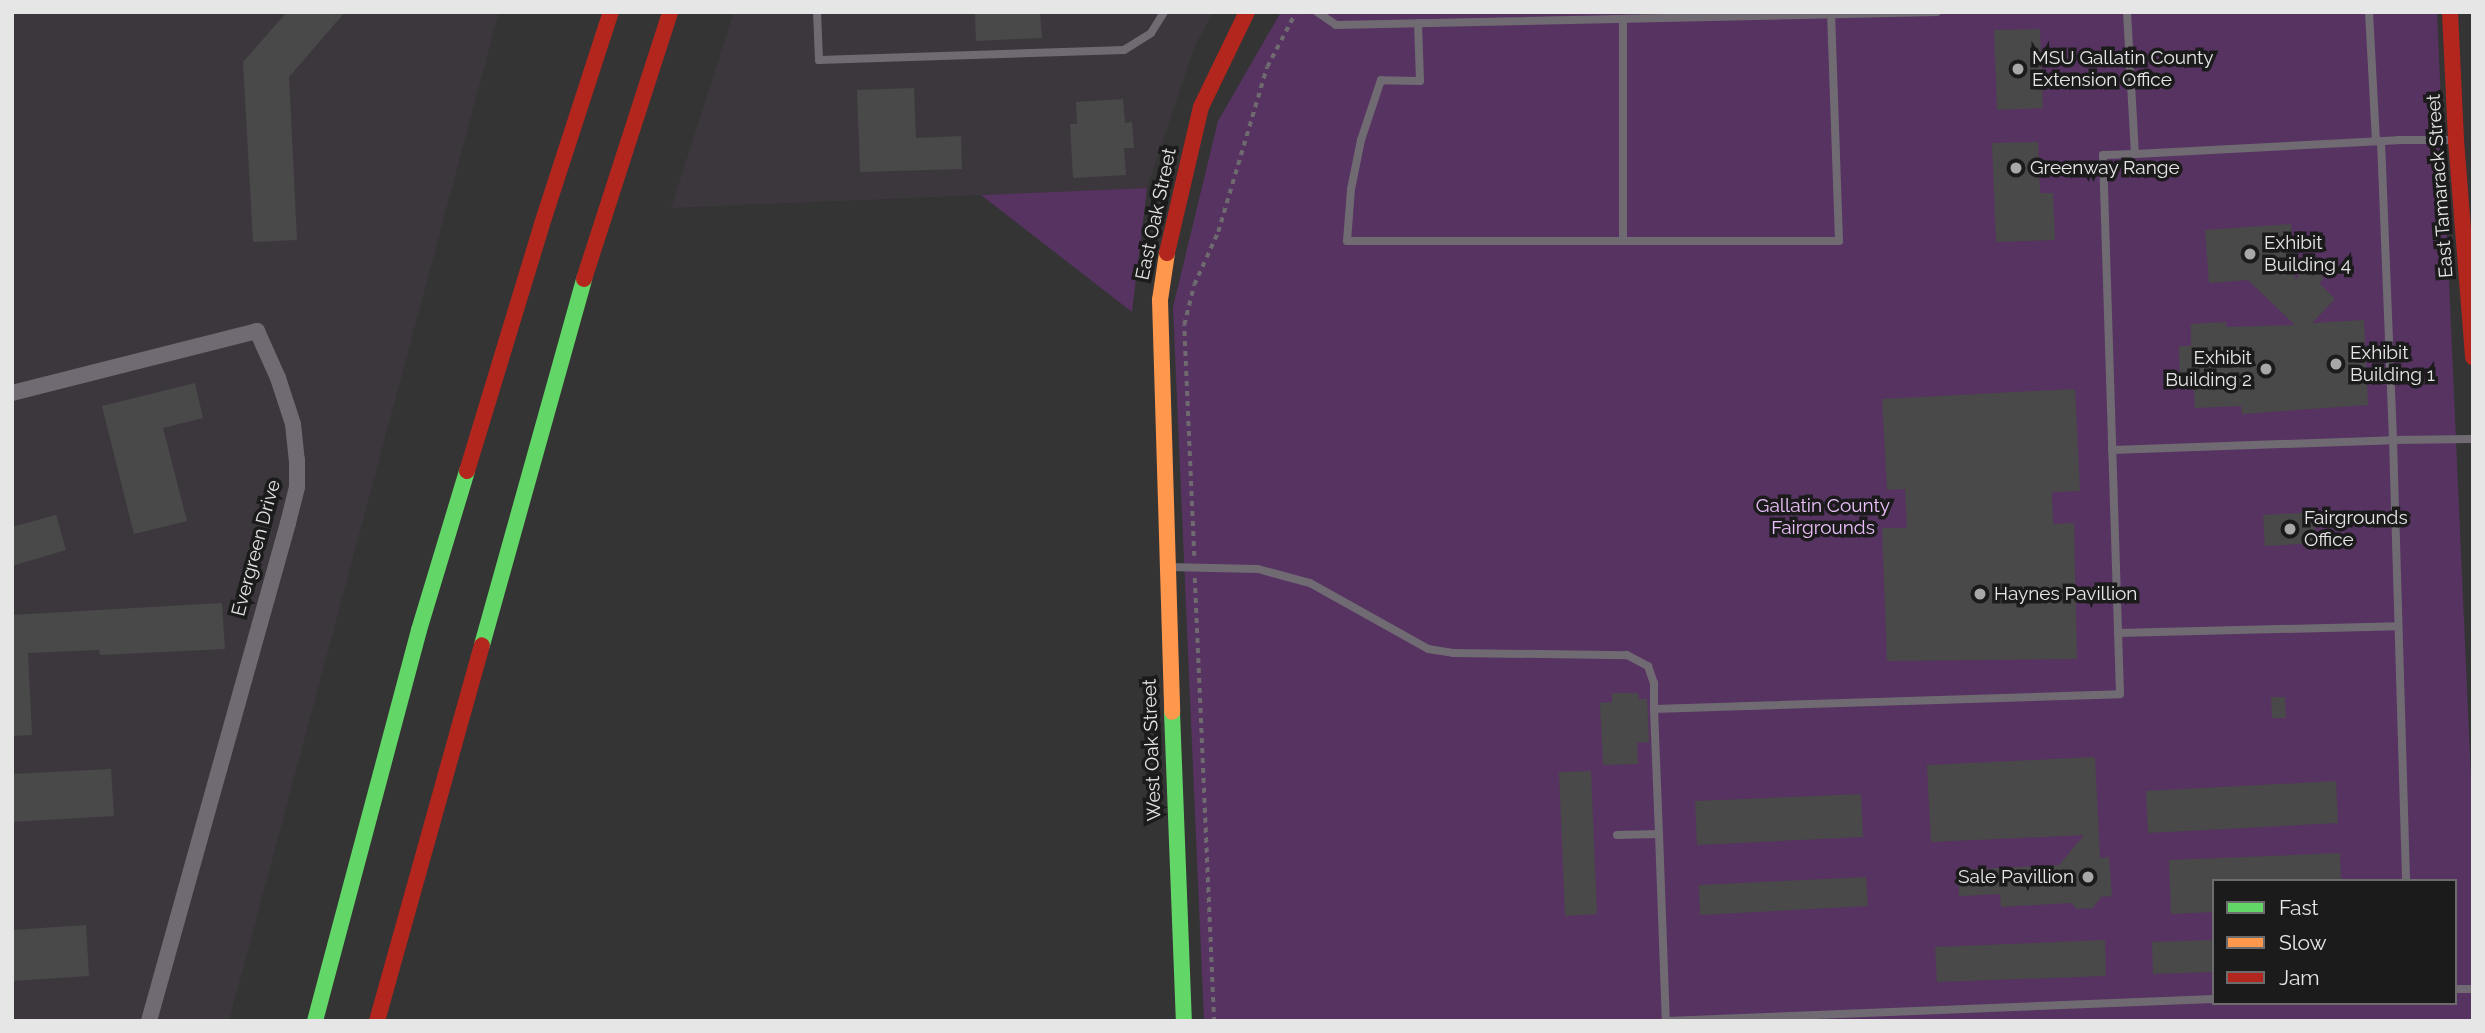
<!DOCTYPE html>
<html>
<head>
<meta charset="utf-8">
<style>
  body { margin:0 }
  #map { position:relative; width:2485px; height:1033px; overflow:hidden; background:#343434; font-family:Raleway,sans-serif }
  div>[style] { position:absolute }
  .built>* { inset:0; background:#3c373d }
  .green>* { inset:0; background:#563360 }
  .building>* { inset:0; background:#494949 }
  .path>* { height:3.5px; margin-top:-1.75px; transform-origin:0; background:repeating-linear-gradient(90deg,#6f6a70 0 5px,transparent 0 10px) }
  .lane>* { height:8px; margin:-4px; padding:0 4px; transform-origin:4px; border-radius:4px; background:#706a73 }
  .street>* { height:16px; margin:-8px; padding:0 8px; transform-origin:8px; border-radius:8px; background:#706a73 }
  .fast>* { height:16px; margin:-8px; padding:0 8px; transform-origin:8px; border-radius:8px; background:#63d668 }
  .slow>* { height:16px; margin:-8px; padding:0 8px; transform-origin:8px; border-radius:8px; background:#ff974d }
  .jam>* { height:16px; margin:-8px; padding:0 8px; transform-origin:8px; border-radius:8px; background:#b3261e }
  .dots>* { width:19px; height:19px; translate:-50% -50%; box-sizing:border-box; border:4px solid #1b1b1c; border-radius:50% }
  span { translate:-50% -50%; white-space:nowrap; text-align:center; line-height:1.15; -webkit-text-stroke:7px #1b1b1c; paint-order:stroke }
  .poi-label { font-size:19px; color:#e7e6e7 }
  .left { translate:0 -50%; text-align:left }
  .right { translate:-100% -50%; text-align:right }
  .street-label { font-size:19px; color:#e7e6e7 }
  .park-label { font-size:19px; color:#ebc0fa }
  .frame { position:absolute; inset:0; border:14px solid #e7e6e7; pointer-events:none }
  .legend { position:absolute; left:2212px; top:879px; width:245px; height:126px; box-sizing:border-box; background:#1b1b1c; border:2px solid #6d6c6d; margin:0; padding:9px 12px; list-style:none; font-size:21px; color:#e7e6e7 }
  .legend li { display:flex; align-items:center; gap:14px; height:35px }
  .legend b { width:35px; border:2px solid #6d6c6d }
</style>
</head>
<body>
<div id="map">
  <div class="built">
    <i style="clip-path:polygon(12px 12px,499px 12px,229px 1021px,12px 1021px)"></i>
    <i style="clip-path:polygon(734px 12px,1214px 12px,1195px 45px,1147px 188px,671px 208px)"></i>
  </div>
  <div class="green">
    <i style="clip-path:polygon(evenodd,1281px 12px,2437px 12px,2473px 823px,2473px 1021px,1204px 1021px,1173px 307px,1218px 121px,1281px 12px,2214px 881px,2455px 881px,2455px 1003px,2214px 1003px,2214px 881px)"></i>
    <i style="clip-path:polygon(1147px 188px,1132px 312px,981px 195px)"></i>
  </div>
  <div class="building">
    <i style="clip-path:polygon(287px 12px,345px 12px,289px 77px,297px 240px,253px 242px,243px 62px)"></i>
    <i style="clip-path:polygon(975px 12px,1040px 12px,1042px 38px,976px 41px)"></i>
    <i style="clip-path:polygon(2040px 29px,2043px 108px,1997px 110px,1994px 30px)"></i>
    <i style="clip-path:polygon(914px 88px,916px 138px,961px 136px,962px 169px,860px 172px,857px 90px)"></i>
    <i style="clip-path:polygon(1123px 99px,1125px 123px,1132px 122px,1134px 148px,1124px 148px,1126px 175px,1073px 178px,1070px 124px,1077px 124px,1076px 102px)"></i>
    <i style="clip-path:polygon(2038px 142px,2040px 193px,2053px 193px,2055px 240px,1996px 242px,1992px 143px)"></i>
    <i style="clip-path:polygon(2291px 224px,2295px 280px,2309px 264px,2324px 278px,2319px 283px,2335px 299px,2312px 323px,2364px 320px,2368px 405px,2242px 414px,2241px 406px,2195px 408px,2193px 378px,2180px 380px,2179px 346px,2191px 346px,2191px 324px,2226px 322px,2226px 327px,2295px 325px,2248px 280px,2209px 283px,2205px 230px)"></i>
    <i style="clip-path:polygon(195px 383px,203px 418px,163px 428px,187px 521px,134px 534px,102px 406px)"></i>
    <i style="clip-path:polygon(2075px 389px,2080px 491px,2052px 492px,2053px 524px,2074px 523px,2077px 659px,1887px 661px,1882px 528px,1907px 528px,1905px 489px,1887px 490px,1882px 399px)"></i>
    <i style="clip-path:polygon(2314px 512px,2316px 543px,2265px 546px,2263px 515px)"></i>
    <i style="clip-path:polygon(56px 515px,66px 550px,12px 566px,12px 527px)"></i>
    <i style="clip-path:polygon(222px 603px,225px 649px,100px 655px,99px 650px,28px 653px,32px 735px,12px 736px,12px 615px)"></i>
    <i style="clip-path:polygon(1612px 693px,1638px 693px,1639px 699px,1647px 699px,1649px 742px,1637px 743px,1638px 764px,1603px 765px,1600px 703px,1612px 702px)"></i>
    <i style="clip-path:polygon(2271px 697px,2285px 697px,2286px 718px,2272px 718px)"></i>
    <i style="clip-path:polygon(2095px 757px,2100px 858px,2109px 857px,2112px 896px,2101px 897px,2093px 908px,2077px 909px,2071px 903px,2001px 907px,2000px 894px,1959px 896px,1958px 870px,2059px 865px,2084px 835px,1931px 842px,1927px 765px)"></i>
    <i style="clip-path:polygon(111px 769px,114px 816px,12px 822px,12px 774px)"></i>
    <i style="clip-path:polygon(1591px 771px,1597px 914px,1565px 916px,1559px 772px)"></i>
    <i style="clip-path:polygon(2336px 781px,2338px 823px,2148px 833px,2146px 791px)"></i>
    <i style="clip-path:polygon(1861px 794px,1863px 837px,1697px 845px,1695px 801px)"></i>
    <i style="clip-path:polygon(2340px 853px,2341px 881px,2214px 881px,2214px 912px,2171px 914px,2169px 860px)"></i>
    <i style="clip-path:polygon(1866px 877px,1868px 906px,1700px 915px,1699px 885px)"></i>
    <i style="clip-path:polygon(86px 925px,89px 976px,12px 981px,12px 930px)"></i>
    <i style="clip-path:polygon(2105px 940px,2106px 976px,1937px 982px,1935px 947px)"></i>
    <i style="clip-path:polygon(2214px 940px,2214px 972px,2153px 974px,2152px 942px)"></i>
  </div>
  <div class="path">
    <i style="left:1194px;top:556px;width:231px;rotate:-92.5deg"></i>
    <i style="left:1184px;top:325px;width:41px;rotate:-76deg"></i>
    <i style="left:1194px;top:285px;width:58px;rotate:-65.6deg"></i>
    <i style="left:1218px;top:232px;width:172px;rotate:-73.5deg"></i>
    <i style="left:1267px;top:67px;width:62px;rotate:-62.2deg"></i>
    <i style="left:1195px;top:578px;width:443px;rotate:87.5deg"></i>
  </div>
  <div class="lane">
    <i style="left:817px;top:12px;width:48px;rotate:87.6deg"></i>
    <i style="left:819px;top:60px;width:305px;rotate:-1.9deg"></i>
    <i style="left:1124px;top:50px;width:32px;rotate:-32deg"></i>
    <i style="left:1151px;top:33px;width:25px;rotate:-58deg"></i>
    <i style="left:1317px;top:12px;width:23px;rotate:34deg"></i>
    <i style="left:1336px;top:25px;width:601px;rotate:-1.24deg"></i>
    <i style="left:2127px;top:12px;width:142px;rotate:86.8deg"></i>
    <i style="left:2135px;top:154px;width:263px;rotate:-3deg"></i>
    <i style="left:2398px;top:140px;width:57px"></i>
    <i style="left:2369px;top:12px;width:129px;rotate:86.9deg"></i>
    <i style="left:1623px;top:19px;width:222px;rotate:90deg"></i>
    <i style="left:1418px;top:23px;width:58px;rotate:88deg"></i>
    <i style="left:1420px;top:81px;width:39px;rotate:-179deg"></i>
    <i style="left:1381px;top:80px;width:63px;rotate:108.4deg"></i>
    <i style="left:1361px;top:140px;width:50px;rotate:101.5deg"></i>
    <i style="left:1351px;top:189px;width:52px;rotate:94.4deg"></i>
    <i style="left:1347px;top:241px;width:492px"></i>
    <i style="left:1839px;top:241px;width:226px;rotate:-92deg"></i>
    <i style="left:2381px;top:141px;width:299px;rotate:87.7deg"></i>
    <i style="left:2393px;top:440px;width:80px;rotate:-0.7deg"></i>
    <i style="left:2112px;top:450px;width:281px;rotate:-2deg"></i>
    <i style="left:2393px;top:440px;width:441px;rotate:88.3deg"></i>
    <i style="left:1167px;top:567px;width:91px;rotate:1.3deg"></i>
    <i style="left:1258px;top:569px;width:54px;rotate:15.1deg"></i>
    <i style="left:1310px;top:583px;width:135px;rotate:29.2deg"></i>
    <i style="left:1428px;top:649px;width:25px;rotate:9deg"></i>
    <i style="left:1453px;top:653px;width:174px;rotate:0.7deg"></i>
    <i style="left:1627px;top:655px;width:24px;rotate:28deg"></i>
    <i style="left:1648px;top:666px;width:18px;rotate:71deg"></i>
    <i style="left:1654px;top:683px;width:26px;rotate:90deg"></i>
    <i style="left:2118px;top:633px;width:280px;rotate:-1.4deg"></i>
    <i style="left:1659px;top:834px;width:187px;rotate:87.9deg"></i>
    <i style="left:1666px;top:1021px;width:548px;rotate:-2.3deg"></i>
    <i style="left:1617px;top:835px;width:42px;rotate:-1.4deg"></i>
    <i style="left:1659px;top:834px;width:125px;rotate:-92.3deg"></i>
    <i style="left:1654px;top:709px;width:466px;rotate:-1.8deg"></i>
    <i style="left:2120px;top:694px;width:539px;rotate:-91.81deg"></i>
    <i style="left:2103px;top:155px;width:32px;rotate:-2deg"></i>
    <i style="left:2455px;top:989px;width:18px"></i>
  </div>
  <div class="street">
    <i style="left:12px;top:393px;width:253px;rotate:-14.2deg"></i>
    <i style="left:257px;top:331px;width:51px;rotate:65.9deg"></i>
    <i style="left:278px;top:378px;width:48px;rotate:71.9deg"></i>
    <i style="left:293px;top:424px;width:36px;rotate:84deg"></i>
    <i style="left:297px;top:460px;width:27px;rotate:90deg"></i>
    <i style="left:297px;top:487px;width:37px;rotate:104deg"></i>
    <i style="left:288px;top:523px;width:517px;rotate:105.6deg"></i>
  </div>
  <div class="fast">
    <i style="left:482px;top:645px;width:380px;rotate:-74.4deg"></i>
    <i style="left:1172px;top:712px;width:309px;rotate:87.8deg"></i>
    <i style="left:315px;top:1021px;width:405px;rotate:-75.1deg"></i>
    <i style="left:419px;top:630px;width:166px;rotate:-73.2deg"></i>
  </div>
  <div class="slow">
    <i style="left:1167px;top:253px;width:48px;rotate:98.5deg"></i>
    <i style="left:1160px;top:300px;width:412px;rotate:88.3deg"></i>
  </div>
  <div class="jam">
    <i style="left:2450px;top:12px;width:128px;rotate:87.3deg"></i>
    <i style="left:2456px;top:140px;width:218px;rotate:85.5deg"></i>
    <i style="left:1167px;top:253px;width:150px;rotate:-76.9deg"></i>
    <i style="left:1201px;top:107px;width:106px;rotate:-64.2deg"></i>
    <i style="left:584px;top:279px;width:281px;rotate:-72.1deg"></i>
    <i style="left:467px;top:471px;width:255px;rotate:-73.1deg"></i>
    <i style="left:541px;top:227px;width:226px;rotate:-72deg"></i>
    <i style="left:377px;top:1021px;width:390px;rotate:-74.4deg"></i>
  </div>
  <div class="dots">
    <i style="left:2018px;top:69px;background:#a8a8a8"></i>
    <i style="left:2016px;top:168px;background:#a8a8a8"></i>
    <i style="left:2250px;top:254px;background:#a8a8a8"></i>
    <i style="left:2336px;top:364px;background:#a8a8a8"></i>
    <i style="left:2266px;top:369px;background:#a8a8a8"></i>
    <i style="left:2290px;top:529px;background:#a8a8a8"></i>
    <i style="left:1980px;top:594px;background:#a8a8a8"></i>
    <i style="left:2088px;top:877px;background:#a8a8a8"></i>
  </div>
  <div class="poi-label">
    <span class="left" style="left:2032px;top:69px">MSU Gallatin County<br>Extension Office</span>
    <span class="left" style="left:2030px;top:168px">Greenway Range</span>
    <span class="left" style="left:2264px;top:254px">Exhibit<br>Building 4</span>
    <span class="left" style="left:2350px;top:364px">Exhibit<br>Building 1</span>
    <span class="right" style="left:2252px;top:369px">Exhibit<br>Building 2</span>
    <span class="left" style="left:2304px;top:529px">Fairgrounds<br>Office</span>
    <span class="left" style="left:1994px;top:594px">Haynes Pavillion</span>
    <span class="right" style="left:2074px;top:877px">Sale Pavillion</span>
  </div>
  <div class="street-label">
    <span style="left:2440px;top:186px;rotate:-94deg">East Tamarack Street</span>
    <span style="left:1156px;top:214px;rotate:-78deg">East Oak Street</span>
    <span style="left:256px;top:548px;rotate:-75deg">Evergreen Drive</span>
    <span style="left:1152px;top:750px;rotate:-92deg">West Oak Street</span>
  </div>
  <div class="park-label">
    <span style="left:1823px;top:517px">Gallatin County<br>Fairgrounds</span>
  </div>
  <div class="frame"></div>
  <ul class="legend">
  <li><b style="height:9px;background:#63d668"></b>Fast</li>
  <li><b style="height:9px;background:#ff974d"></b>Slow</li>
  <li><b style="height:9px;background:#b3261e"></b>Jam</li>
  </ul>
</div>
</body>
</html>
